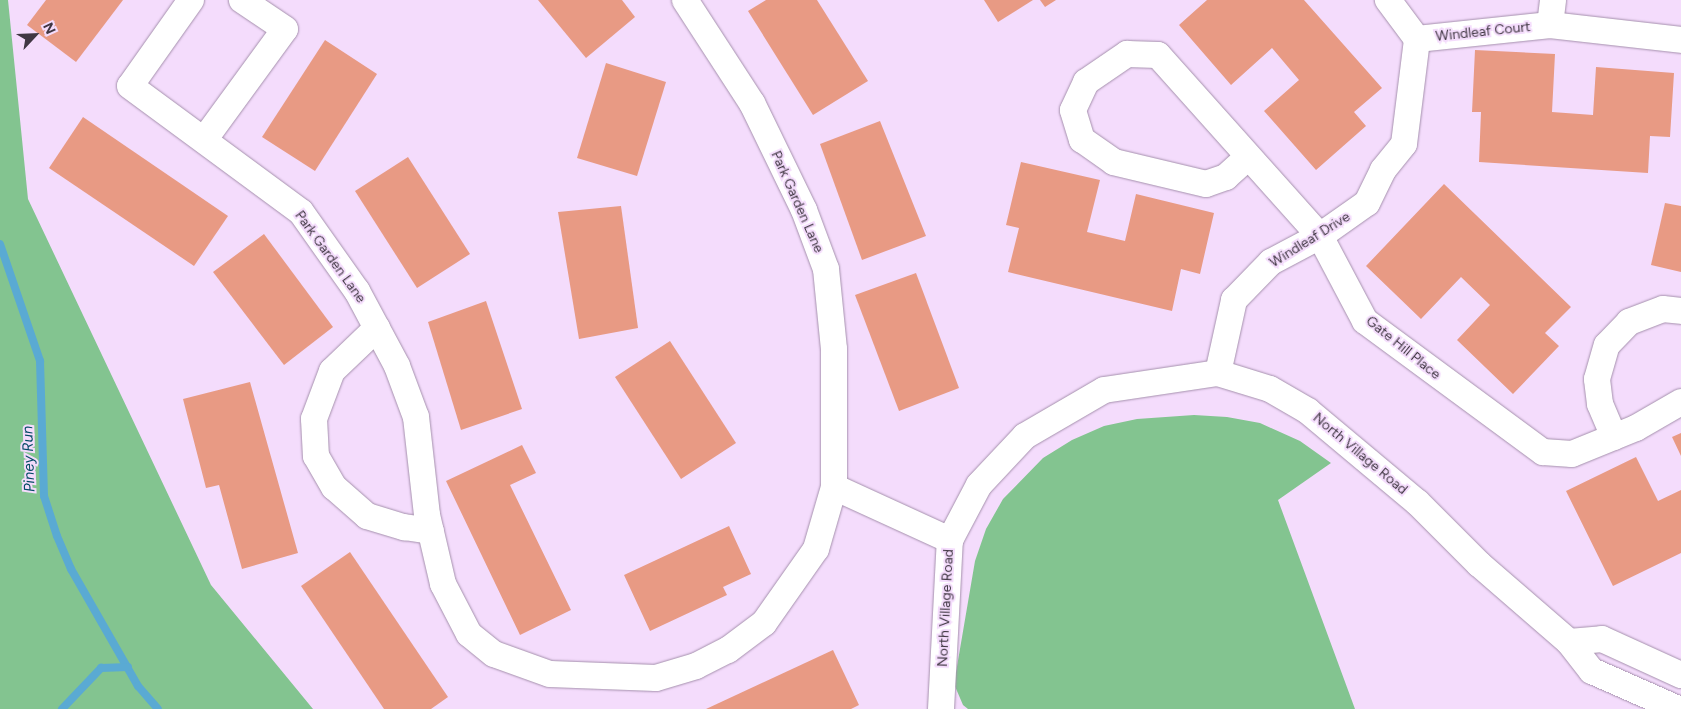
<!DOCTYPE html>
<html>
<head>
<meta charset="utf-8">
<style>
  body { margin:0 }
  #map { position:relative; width:1681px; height:709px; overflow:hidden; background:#f4dcfc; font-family:Figtree,sans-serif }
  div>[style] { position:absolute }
  .forest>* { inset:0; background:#83c490 }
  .stream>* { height:8px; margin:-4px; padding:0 4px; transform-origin:4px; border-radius:4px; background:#5aaad3 }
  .building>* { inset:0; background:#e89a84 }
  .roads { filter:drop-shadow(0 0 1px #a590ad) drop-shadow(0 0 1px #a590ad) }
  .minor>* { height:26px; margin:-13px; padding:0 13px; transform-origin:13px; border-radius:13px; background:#fff }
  span { translate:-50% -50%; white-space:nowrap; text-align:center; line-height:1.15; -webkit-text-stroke:4px #f4dcfc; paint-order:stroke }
  .street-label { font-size:14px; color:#403743 }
  .water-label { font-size:15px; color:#034a65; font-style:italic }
  .north { position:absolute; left:10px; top:10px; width:50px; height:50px; -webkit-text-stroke:4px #f4dcfc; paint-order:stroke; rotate:65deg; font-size:14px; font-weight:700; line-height:20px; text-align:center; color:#403743 }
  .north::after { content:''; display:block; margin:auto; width:18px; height:22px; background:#403743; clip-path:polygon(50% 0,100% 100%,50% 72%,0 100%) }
</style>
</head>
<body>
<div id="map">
  <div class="forest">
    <i style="clip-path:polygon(0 0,8px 0,28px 199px,211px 585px,313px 709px,0 709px)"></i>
    <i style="clip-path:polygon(1194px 415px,1227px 417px,1260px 423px,1300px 441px,1331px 463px,1278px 500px,1355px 709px,968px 709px,963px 705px,954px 684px,975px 561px,986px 529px,1003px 499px,1043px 458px,1072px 440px,1104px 426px,1137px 419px)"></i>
  </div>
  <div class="stream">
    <i style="left:0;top:244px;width:124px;rotate:71.1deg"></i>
    <i style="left:40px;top:361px;width:135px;rotate:88.3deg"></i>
    <i style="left:44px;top:496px;width:42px;rotate:72deg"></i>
    <i style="left:57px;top:536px;width:36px;rotate:67deg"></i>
    <i style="left:71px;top:569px;width:135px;rotate:60.2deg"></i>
    <i style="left:138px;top:686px;width:30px;rotate:49deg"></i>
    <i style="left:62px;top:709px;width:57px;rotate:-46.4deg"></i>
    <i style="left:101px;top:668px;width:27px;rotate:-2deg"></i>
  </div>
  <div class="building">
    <i style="clip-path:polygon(46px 0,123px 0,76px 62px,27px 25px)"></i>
    <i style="clip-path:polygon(538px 0,622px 0,635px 17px,586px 58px)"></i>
    <i style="clip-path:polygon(766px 0,817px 0,868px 81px,813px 115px,748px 11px)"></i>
    <i style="clip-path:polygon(984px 0,1033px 0,998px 22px)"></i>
    <i style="clip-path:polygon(1040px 0,1056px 0,1045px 7px)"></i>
    <i style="clip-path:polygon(1207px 0,1304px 0,1382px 88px,1354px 112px,1366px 126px,1316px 170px,1264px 111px,1299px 80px,1272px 48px,1231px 85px,1179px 25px)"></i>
    <i style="clip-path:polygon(325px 40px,377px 74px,315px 171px,262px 137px)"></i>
    <i style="clip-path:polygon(1475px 50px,1555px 54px,1552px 112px,1593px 115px,1596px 67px,1674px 73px,1670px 137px,1650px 136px,1648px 173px,1479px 162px,1481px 112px,1472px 112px)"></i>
    <i style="clip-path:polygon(606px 63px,666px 82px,637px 176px,577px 158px)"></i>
    <i style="clip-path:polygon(83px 117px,228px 216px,194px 266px,49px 168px)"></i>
    <i style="clip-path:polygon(880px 121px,926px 236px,862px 260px,820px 144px)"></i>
    <i style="clip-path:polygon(408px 157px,470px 254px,417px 288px,355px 191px)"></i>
    <i style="clip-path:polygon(1021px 162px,1100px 180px,1087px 232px,1125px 241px,1136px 194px,1214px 213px,1200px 274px,1181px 269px,1172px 311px,1008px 272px,1019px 228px,1006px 225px)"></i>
    <i style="clip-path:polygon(1444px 184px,1571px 307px,1545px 333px,1559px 346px,1513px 394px,1457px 340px,1490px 305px,1461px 277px,1421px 319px,1366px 266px)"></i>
    <i style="clip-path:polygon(1665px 203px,1681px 206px,1681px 272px,1651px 265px)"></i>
    <i style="clip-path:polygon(621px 206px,638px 328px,579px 339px,558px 212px)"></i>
    <i style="clip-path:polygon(264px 234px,333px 327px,284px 365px,213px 272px)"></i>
    <i style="clip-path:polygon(916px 273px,959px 388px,899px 411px,855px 295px)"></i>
    <i style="clip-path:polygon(486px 301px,522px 409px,461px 430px,428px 322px)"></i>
    <i style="clip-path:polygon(670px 341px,736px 443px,681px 479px,615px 377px)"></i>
    <i style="clip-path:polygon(250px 382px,298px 553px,242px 569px,219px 485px,206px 488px,183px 399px)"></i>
    <i style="clip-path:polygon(1681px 433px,1681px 456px,1672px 437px)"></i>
    <i style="clip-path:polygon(522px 445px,536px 473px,510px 485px,571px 610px,520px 635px,446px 481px)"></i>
    <i style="clip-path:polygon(1636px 457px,1658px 501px,1681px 490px,1681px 553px,1613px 586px,1566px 491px)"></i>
    <i style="clip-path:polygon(729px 526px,751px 574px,723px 587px,727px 595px,650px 631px,624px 575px)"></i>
    <i style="clip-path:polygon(350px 552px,448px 697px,431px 709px,384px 709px,301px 586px)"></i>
    <i style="clip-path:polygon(833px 650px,859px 705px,851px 709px,706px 709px)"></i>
  </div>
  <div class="roads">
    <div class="minor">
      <i style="left:191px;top:0;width:105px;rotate:125.3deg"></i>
      <i style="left:130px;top:86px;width:212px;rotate:36.4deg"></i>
      <i style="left:301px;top:212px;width:97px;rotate:54.7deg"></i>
      <i style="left:357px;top:291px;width:85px;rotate:61.9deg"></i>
      <i style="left:397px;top:366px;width:54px;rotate:69.6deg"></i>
      <i style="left:416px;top:417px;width:99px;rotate:83.6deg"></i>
      <i style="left:427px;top:515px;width:71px;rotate:76.9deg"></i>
      <i style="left:443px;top:584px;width:56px;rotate:62.5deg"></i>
      <i style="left:469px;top:634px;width:32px;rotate:39deg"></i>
      <i style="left:494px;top:654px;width:59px;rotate:19.7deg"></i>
      <i style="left:550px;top:674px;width:106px;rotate:2.2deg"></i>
      <i style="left:656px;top:678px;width:42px;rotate:-16.7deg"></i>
      <i style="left:696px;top:666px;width:36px;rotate:-27deg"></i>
      <i style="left:728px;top:650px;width:45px;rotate:-36.9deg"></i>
      <i style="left:764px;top:623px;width:90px;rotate:-54.9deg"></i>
      <i style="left:816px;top:549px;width:65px;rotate:-73.8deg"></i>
      <i style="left:834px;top:487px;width:128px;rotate:24.6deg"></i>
      <i style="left:685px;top:0;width:123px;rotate:57deg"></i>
      <i style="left:752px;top:103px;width:119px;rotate:64.1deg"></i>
      <i style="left:804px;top:210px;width:63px;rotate:69.6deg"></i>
      <i style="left:826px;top:269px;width:80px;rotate:84.3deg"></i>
      <i style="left:834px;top:349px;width:138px;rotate:90deg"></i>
      <i style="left:1550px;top:25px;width:25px;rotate:-83deg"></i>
      <i style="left:1417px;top:39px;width:134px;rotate:-6deg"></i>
      <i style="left:1550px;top:25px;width:132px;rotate:6.5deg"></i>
      <i style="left:204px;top:140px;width:137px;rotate:-53.9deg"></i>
      <i style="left:285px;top:29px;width:52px;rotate:-146deg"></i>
      <i style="left:1248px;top:157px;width:30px;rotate:138deg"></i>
      <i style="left:1226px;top:177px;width:21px;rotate:161deg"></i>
      <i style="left:1206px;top:184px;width:95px;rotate:-166.6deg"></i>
      <i style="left:1114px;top:162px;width:39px;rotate:-145deg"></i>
      <i style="left:1082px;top:140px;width:31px;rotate:-107deg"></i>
      <i style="left:1073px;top:110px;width:31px;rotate:-65deg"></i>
      <i style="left:1086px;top:82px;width:50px;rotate:-34.3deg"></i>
      <i style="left:1127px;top:54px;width:31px;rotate:2deg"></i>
      <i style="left:1158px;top:55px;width:243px;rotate:48.2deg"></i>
      <i style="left:1320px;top:236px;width:96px;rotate:62.1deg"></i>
      <i style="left:1365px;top:321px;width:221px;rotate:36.4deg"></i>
      <i style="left:1543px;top:452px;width:29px;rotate:4deg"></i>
      <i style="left:1572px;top:454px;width:69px;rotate:-22.1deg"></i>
      <i style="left:1636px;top:428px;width:52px;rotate:-30deg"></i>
      <i style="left:377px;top:328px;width:62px;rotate:136.3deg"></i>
      <i style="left:332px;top:371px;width:51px;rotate:110.6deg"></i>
      <i style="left:314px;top:419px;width:37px;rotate:87deg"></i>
      <i style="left:316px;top:456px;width:36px;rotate:60deg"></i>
      <i style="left:334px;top:487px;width:44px;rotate:41.3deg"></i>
      <i style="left:367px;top:516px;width:39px;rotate:17deg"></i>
      <i style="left:404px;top:527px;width:27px;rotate:8deg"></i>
      <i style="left:1218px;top:373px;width:75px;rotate:-77.6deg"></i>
      <i style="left:1234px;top:300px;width:53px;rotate:-45.8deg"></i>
      <i style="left:1271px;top:262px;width:55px;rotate:-28deg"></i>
      <i style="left:1320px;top:236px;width:57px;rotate:-35.1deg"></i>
      <i style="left:1367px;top:203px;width:37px;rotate:-64deg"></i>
      <i style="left:1383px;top:170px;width:33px;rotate:-51deg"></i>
      <i style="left:1404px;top:144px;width:106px;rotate:-82.9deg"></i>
      <i style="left:1417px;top:39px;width:49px;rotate:-126.6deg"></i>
      <i style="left:1614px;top:437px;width:36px;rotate:-113deg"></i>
      <i style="left:1600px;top:404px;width:25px;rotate:-97deg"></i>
      <i style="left:1597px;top:379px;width:35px;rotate:-74deg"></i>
      <i style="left:1607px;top:345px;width:32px;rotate:-46deg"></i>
      <i style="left:1629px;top:322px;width:36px;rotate:-21deg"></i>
      <i style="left:1663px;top:309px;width:18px;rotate:6deg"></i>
      <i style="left:1569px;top:642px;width:33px;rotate:-5deg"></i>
      <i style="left:1602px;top:639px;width:87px;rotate:24.5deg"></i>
      <i style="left:941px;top:709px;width:169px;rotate:-87deg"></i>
      <i style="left:950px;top:540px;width:62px;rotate:-62.2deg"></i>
      <i style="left:979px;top:485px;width:67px;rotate:-46.8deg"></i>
      <i style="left:1025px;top:436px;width:91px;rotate:-30.2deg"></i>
      <i style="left:1104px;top:390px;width:115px;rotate:-8.5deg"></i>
      <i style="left:1218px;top:373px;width:54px;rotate:17.1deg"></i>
      <i style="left:1270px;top:389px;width:44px;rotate:30.1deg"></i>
      <i style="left:1308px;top:411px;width:142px;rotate:39.9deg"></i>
      <i style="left:1417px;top:502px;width:88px;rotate:45deg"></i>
      <i style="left:1479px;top:564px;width:119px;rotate:40.9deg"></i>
      <i style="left:1569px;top:642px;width:37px;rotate:52deg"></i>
      <i style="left:1592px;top:671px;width:94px;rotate:23.8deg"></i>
    </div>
  </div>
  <div class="street-label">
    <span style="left:1483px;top:32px;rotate:-6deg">Windleaf Court</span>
    <span style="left:797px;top:202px;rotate:66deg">Park Garden Lane</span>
    <span style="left:1310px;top:240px;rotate:-32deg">Windleaf Drive</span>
    <span style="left:330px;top:257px;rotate:54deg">Park Garden Lane</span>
    <span style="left:1403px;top:348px;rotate:39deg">Gate Hill Place</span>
    <span style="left:1360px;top:454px;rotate:40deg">North Village Road</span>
    <span style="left:946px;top:608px;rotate:-87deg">North Village Road</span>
  </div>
  <div class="water-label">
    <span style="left:29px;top:459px;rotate:-92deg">Piney Run</span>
  </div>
  <div class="north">N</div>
</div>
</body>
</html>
